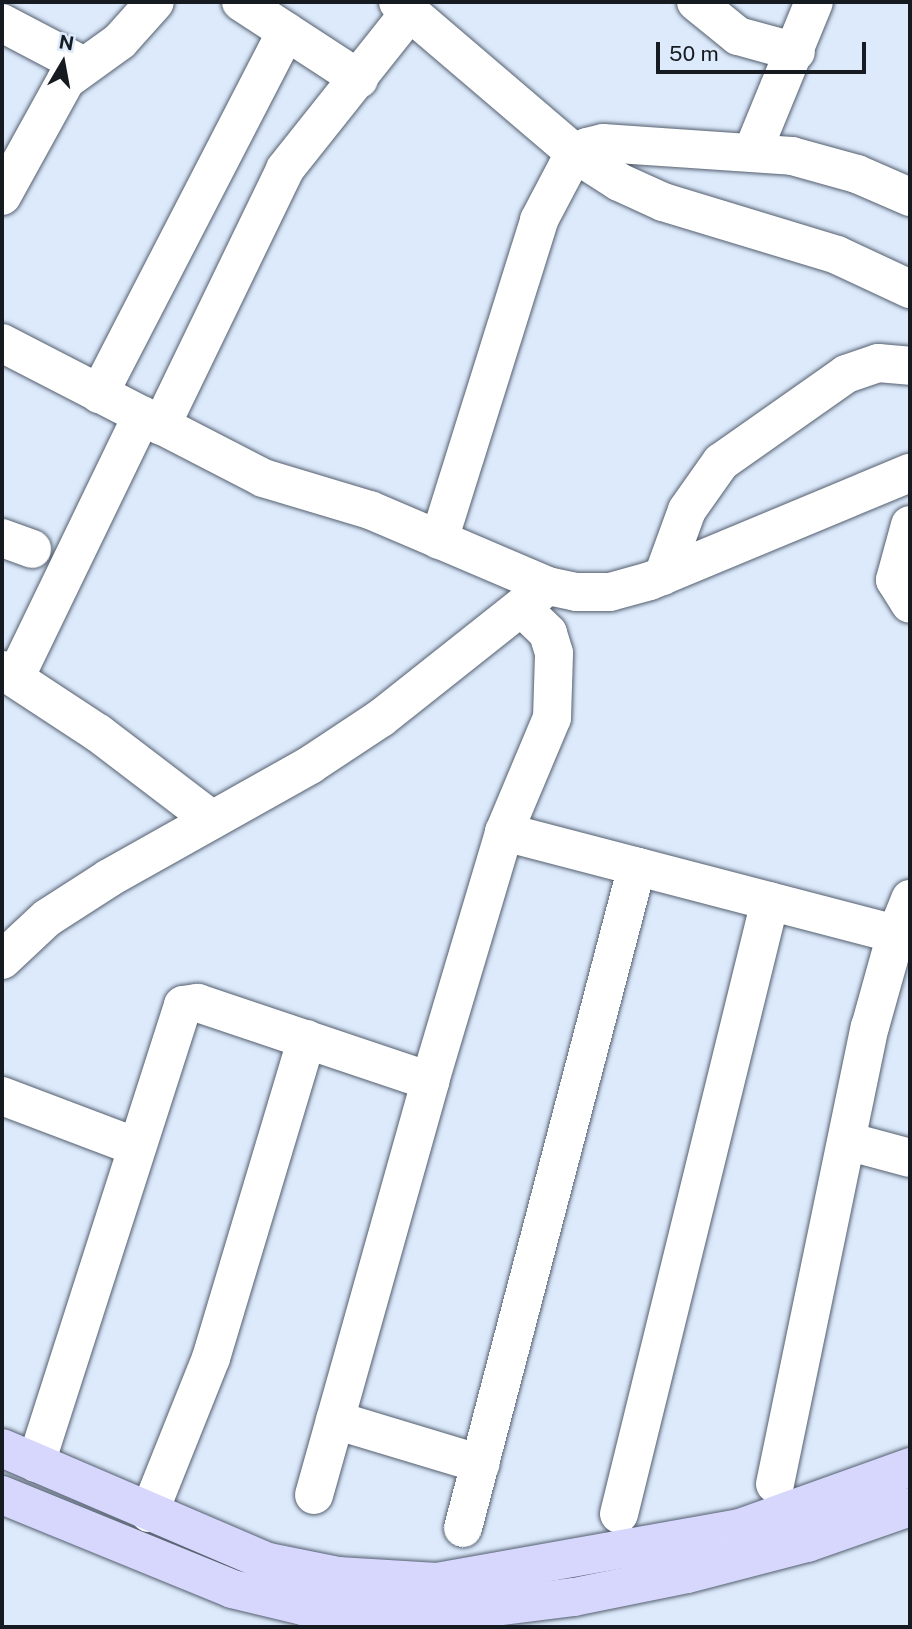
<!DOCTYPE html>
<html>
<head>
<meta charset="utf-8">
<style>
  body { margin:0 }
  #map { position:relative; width:912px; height:1629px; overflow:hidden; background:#dceafc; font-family:"Public Sans",sans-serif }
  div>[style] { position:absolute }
  .roads { filter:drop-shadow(0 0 2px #545f6e) drop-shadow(0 0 2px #545f6e) }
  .minor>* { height:38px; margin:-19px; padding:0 19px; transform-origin:19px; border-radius:19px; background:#fff }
  .major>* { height:38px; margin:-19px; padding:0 19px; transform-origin:19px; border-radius:19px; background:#d7d7fe }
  span { translate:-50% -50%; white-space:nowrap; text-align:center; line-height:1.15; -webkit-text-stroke:7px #dceafc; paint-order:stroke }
  .frame { position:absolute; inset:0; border:4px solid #161b21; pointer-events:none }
  .north { position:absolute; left:28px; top:28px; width:70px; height:70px; -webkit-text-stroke:5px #dceafc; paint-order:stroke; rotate:10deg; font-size:19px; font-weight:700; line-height:28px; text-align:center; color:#161b21 }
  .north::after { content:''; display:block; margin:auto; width:24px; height:32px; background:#161b21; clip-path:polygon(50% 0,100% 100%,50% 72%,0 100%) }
  .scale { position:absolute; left:656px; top:42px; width:210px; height:32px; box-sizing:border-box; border:4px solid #161b21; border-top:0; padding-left:9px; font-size:21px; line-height:24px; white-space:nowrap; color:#161b21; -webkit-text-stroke:5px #dceafc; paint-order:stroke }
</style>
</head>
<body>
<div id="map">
  <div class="roads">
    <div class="minor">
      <i style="left:241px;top:2px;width:141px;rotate:33.1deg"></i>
      <i style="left:398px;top:2px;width:235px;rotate:40.5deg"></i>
      <i style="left:577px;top:155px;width:50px;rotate:32.7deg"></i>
      <i style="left:619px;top:182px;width:48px;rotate:24.4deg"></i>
      <i style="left:663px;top:202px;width:182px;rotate:16.9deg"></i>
      <i style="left:837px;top:255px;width:81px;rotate:25deg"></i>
      <i style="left:696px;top:2px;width:54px;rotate:39deg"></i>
      <i style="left:738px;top:36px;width:60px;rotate:15.4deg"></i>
      <i style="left:2px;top:23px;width:90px;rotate:27.7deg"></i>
      <i style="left:752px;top:153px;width:163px;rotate:-67.7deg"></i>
      <i style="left:2px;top:196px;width:132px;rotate:-61.1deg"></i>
      <i style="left:66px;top:80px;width:67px;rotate:-35.8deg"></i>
      <i style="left:120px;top:41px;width:52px;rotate:-48.1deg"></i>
      <i style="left:2px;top:343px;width:294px;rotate:27.3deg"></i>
      <i style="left:263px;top:478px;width:112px;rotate:16.7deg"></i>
      <i style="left:370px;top:510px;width:194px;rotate:23.1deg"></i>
      <i style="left:548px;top:586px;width:29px;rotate:12deg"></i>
      <i style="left:576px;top:592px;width:34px"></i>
      <i style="left:610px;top:592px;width:41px;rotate:-15.4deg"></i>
      <i style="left:650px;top:581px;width:282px;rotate:-22.6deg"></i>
      <i style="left:99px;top:394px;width:408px;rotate:-62.7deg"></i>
      <i style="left:161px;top:426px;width:285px;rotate:-64.2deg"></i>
      <i style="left:285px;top:169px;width:201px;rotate:-51.5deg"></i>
      <i style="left:910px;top:525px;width:57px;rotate:105.3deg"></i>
      <i style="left:895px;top:580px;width:28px;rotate:58deg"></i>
      <i style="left:2px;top:538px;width:32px;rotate:20deg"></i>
      <i style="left:439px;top:540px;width:335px;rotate:-72.6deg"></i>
      <i style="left:539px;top:220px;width:60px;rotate:-62.2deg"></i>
      <i style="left:567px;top:167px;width:28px;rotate:-45deg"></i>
      <i style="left:587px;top:147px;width:16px;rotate:-14deg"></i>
      <i style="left:603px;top:143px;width:189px;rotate:3.9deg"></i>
      <i style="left:792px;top:156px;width:67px;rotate:15.5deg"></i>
      <i style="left:857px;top:174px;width:58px;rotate:23.5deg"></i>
      <i style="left:663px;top:576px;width:70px;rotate:-70deg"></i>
      <i style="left:687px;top:510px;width:59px;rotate:-54.7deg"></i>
      <i style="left:721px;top:462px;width:153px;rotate:-35.1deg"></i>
      <i style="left:846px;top:374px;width:34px;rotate:-19deg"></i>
      <i style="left:878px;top:363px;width:32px;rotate:5deg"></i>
      <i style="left:2px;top:670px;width:115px;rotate:33.3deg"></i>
      <i style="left:98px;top:733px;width:143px;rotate:37.3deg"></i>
      <i style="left:15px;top:678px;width:292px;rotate:-64.2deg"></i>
      <i style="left:504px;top:832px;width:405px;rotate:14.6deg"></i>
      <i style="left:2px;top:960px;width:62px;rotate:-43deg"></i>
      <i style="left:47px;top:918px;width:74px;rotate:-32.8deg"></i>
      <i style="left:109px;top:878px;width:231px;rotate:-29.3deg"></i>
      <i style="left:310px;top:765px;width:85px;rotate:-33.5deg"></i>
      <i style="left:381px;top:718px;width:203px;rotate:-38.4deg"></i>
      <i style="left:2px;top:1096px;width:144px;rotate:20.7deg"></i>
      <i style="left:847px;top:1141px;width:65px;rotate:15.1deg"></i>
      <i style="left:335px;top:1420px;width:152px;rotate:16.8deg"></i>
      <i style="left:36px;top:1463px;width:481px;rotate:-72.2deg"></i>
      <i style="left:183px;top:1005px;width:15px;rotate:-8deg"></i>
      <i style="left:198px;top:1003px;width:245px;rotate:18.6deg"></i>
      <i style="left:430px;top:1081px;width:260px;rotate:-73.4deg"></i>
      <i style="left:504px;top:832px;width:124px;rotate:-67.2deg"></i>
      <i style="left:552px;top:718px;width:65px;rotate:-88.2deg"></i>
      <i style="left:554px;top:653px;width:21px;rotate:-107deg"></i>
      <i style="left:548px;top:633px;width:37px;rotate:-136deg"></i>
      <i style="left:775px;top:1484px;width:467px;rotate:-78.3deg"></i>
      <i style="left:870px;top:1027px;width:97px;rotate:-74.4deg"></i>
      <i style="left:896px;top:934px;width:38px;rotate:-68deg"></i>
      <i style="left:314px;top:1495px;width:430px;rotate:-74.3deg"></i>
      <i style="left:149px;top:1513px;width:167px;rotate:-68.2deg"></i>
      <i style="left:211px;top:1358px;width:333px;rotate:-73.3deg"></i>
      <i style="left:619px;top:1514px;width:631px;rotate:-76.16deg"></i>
      <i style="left:463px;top:1528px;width:684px;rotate:-75.27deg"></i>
    </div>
    <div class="major">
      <i style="left:2px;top:1448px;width:289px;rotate:23.2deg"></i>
      <i style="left:268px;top:1562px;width:71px;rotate:11.3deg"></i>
      <i style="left:338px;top:1576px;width:99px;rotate:3.5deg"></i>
      <i style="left:437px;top:1582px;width:308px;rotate:-10.1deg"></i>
      <i style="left:740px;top:1528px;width:181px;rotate:-19.7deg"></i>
      <i style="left:2px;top:1495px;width:248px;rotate:22.2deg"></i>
      <i style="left:232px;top:1589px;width:73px;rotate:13.5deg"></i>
      <i style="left:303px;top:1606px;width:83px;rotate:5.5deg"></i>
      <i style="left:386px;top:1614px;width:93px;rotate:-3.1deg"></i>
      <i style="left:479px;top:1609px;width:96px;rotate:-7.2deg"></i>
      <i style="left:574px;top:1597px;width:115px;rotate:-11.5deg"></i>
      <i style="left:687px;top:1574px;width:124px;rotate:-14.5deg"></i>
      <i style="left:807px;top:1543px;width:109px;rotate:-19.3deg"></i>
    </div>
  </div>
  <div class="frame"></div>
  <div class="north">N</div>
  <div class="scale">50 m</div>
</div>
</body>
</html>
